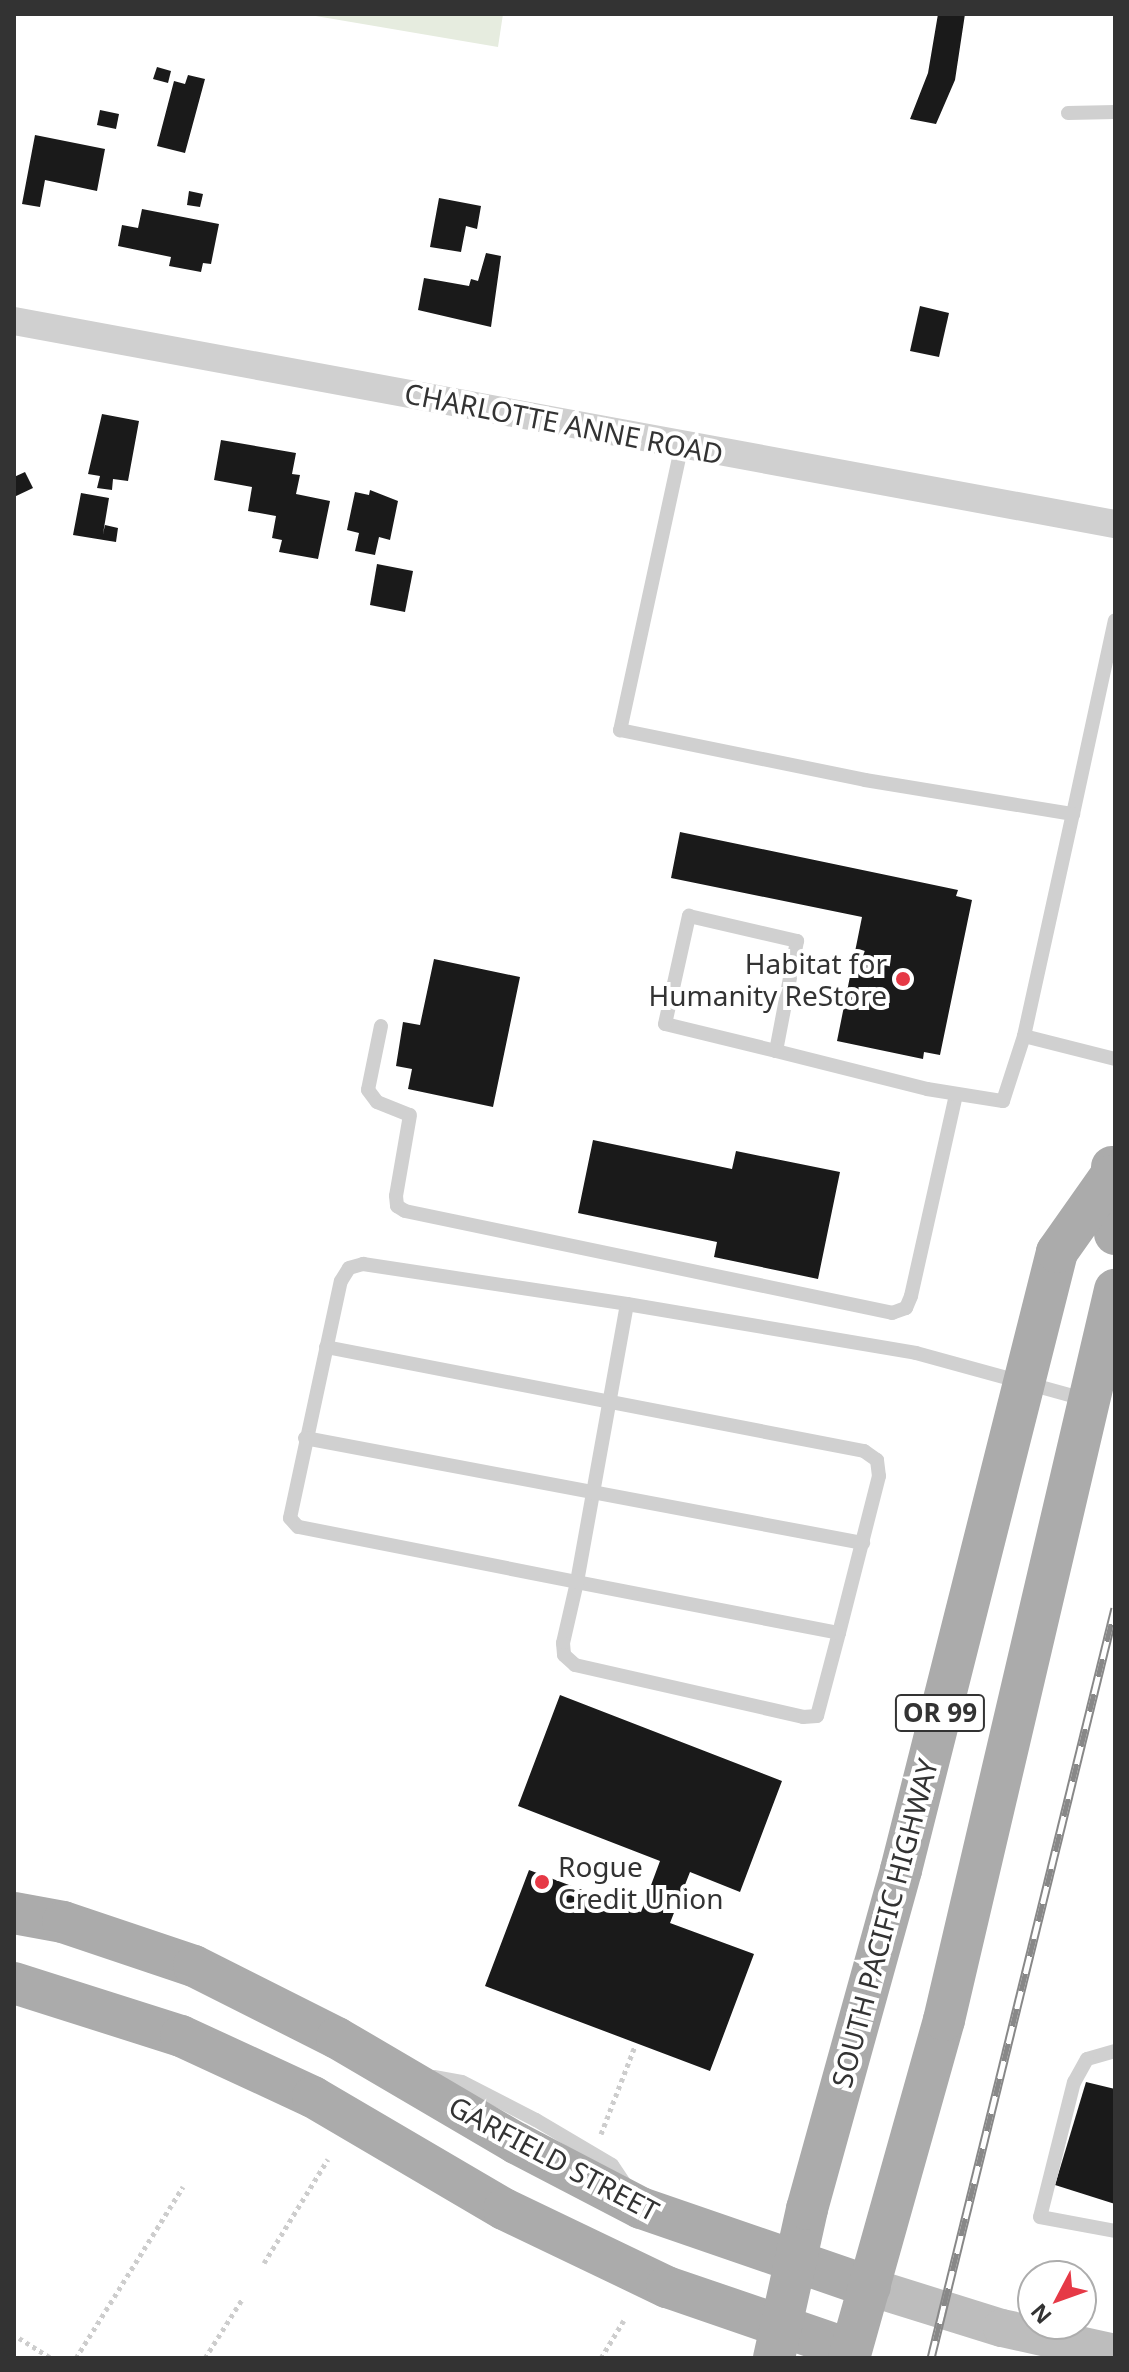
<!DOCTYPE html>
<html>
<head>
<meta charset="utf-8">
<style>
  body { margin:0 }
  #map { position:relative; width:1129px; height:2372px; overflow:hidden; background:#fff; font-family:"Noto Sans",sans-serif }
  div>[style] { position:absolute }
  .green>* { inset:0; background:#e6ecdf }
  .building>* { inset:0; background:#1a1a1a }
  .path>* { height:5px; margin-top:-2.5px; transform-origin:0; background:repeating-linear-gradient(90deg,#cdcdcd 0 4px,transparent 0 8px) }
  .lane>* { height:14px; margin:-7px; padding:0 7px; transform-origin:7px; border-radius:7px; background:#d0d0d0 }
  .street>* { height:28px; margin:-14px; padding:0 14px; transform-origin:14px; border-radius:14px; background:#d0d0d0 }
  .secondary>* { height:38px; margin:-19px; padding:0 19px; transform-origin:19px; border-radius:19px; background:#bdbdbd }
  .primary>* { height:42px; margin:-21px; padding:0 21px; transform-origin:21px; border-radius:21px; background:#ababab }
  .rail>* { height:9px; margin-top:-4.5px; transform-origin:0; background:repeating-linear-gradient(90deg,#fff 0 18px,#888 0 36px); box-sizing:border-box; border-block:2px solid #888 }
  .dots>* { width:22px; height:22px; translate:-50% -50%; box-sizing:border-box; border:4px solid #fff; border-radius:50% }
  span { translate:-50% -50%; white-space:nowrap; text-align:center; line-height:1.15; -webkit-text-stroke:8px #fff; paint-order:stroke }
  .shield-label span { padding:2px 6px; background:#fff; border:2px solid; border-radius:6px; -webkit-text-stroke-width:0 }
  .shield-label { font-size:26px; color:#333; font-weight:700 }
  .street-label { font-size:28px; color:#333 }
  .poi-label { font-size:28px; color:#333 }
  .right { translate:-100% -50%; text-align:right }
  .left { translate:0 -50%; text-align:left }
  .frame { position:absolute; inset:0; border:16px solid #333; pointer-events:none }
  .north { position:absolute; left:1017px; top:2260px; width:80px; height:80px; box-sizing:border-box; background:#fff; border:2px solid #adadad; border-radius:50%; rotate:229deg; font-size:22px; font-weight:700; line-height:32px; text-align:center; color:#333 }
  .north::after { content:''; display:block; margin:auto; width:28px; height:36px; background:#e63946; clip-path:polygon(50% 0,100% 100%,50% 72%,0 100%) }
</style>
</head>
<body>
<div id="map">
  <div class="green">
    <i style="clip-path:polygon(304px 14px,503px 14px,498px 47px)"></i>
  </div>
  <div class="building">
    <i style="clip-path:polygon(938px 14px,965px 14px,955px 80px,936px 124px,910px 119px,928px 73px)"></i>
    <i style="clip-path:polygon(157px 67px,171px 71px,168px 83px,153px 79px)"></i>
    <i style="clip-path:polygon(188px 75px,205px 79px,185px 153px,157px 146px,174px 81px,185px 84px)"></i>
    <i style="clip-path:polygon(100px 110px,119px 114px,116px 129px,97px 125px)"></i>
    <i style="clip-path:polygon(35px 135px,105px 149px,97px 191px,45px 180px,40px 207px,22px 204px)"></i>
    <i style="clip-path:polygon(189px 191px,203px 194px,200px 207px,187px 205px)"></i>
    <i style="clip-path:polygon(439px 198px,481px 206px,477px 229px,466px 226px,461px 252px,430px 247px)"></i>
    <i style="clip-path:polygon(142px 209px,219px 224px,211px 264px,203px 263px,201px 272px,169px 266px,171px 257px,118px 246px,122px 225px,138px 228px)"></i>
    <i style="clip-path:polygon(486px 253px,501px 256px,491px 327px,418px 310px,424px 278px,469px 286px,471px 279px,478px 281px)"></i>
    <i style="clip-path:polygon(920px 306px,949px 313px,939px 357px,910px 351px)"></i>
    <i style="clip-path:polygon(102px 414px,139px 421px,128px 481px,113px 479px,112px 490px,97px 488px,100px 476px,88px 474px)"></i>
    <i style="clip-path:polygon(221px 440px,296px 453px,292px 474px,300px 475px,296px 494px,330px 501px,318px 559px,279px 552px,282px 540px,272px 538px,276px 516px,248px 511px,252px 487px,214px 480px)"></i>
    <i style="clip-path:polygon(25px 472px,33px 488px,14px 497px,14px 477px)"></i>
    <i style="clip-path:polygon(370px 490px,398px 501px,390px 540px,379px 537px,375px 555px,355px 551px,359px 533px,347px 530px,355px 492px,369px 495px)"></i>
    <i style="clip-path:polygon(81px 493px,109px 498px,103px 534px,105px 525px,118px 528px,116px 542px,73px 535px)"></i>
    <i style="clip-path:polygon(377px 564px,413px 571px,405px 612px,370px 605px)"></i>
    <i style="clip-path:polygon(680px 832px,958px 890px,956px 896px,972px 900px,940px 1055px,924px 1052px,923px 1059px,837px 1041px,862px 917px,671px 878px)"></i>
    <i style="clip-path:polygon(434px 959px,520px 977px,493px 1107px,408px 1089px,412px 1069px,396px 1066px,403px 1022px,420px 1025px)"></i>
    <i style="clip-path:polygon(593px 1140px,732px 1169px,736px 1151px,840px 1172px,818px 1279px,714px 1257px,717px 1242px,578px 1213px)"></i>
    <i style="clip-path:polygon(560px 1695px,782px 1781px,740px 1892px,690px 1872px,670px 1923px,754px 1954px,710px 2071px,485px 1986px,529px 1870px,641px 1912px,660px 1861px,518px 1806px)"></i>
    <i style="clip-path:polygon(1086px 2082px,1115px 2089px,1115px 2204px,1055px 2185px)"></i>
  </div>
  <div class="path">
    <i style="left:601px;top:2134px;width:94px;rotate:-68.9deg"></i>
    <i style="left:264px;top:2263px;width:122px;rotate:-58.4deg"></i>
    <i style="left:19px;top:2338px;width:38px;rotate:32deg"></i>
    <i style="left:76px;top:2358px;width:202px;rotate:-58deg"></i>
    <i style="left:205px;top:2358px;width:71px;rotate:-57.7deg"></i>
    <i style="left:601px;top:2358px;width:44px;rotate:-58.8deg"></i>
  </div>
  <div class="lane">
    <i style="left:1068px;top:113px;width:47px;rotate:-1.2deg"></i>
    <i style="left:682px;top:444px;width:293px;rotate:102.2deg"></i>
    <i style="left:620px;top:730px;width:250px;rotate:11.5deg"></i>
    <i style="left:865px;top:780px;width:211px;rotate:9.3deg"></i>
    <i style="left:1073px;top:814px;width:198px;rotate:-77.8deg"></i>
    <i style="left:381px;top:1026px;width:65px;rotate:101.5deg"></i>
    <i style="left:368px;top:1090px;width:15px;rotate:53deg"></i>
    <i style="left:377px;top:1102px;width:35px;rotate:22deg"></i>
    <i style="left:410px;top:1115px;width:82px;rotate:99.8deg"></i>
    <i style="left:396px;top:1196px;width:10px;rotate:84deg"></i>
    <i style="left:397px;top:1206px;width:9px;rotate:32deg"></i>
    <i style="left:405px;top:1211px;width:498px;rotate:11.8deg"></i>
    <i style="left:892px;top:1313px;width:15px;rotate:-20deg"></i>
    <i style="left:906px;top:1308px;width:13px;rotate:-67deg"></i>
    <i style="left:911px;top:1296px;width:206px;rotate:-77.4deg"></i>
    <i style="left:1024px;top:1036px;width:94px;rotate:14.2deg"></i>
    <i style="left:776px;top:1051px;width:114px;rotate:-166.3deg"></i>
    <i style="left:665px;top:1024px;width:111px;rotate:-77.5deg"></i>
    <i style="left:689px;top:916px;width:111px;rotate:13deg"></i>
    <i style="left:797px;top:941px;width:112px;rotate:100.8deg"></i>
    <i style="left:776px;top:1051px;width:156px;rotate:14.1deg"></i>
    <i style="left:927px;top:1089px;width:77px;rotate:9deg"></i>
    <i style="left:1003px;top:1101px;width:68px;rotate:-72.1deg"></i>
    <i style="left:1024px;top:1036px;width:227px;rotate:-77.6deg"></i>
    <i style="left:627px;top:1304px;width:282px;rotate:100.2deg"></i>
    <i style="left:577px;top:1582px;width:63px;rotate:102.9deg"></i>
    <i style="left:563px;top:1643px;width:12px;rotate:85deg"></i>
    <i style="left:564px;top:1655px;width:15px;rotate:42deg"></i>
    <i style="left:575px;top:1665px;width:234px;rotate:12.8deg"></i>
    <i style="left:803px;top:1717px;width:14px;rotate:-4deg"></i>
    <i style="left:817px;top:1716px;width:86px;rotate:-75.2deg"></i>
    <i style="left:839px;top:1633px;width:267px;rotate:-169deg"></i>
    <i style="left:577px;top:1582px;width:284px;rotate:-168.8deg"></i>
    <i style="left:298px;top:1527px;width:12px;rotate:-132deg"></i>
    <i style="left:290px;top:1518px;width:242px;rotate:-77.9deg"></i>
    <i style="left:341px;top:1281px;width:15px;rotate:-58deg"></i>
    <i style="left:349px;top:1268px;width:15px;rotate:-16deg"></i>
    <i style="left:363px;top:1264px;width:267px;rotate:8.6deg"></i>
    <i style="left:627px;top:1304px;width:293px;rotate:9.6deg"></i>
    <i style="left:916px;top:1353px;width:174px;rotate:15.3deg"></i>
    <i style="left:326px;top:1347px;width:548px;rotate:10.94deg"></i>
    <i style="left:864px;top:1451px;width:16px;rotate:35deg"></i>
    <i style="left:877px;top:1460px;width:16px;rotate:83deg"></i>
    <i style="left:879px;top:1476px;width:162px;rotate:104.3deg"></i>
    <i style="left:305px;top:1438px;width:568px;rotate:10.66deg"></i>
    <i style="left:1115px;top:2051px;width:29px;rotate:164deg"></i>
    <i style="left:1087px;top:2059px;width:26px;rotate:119deg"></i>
    <i style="left:1074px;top:2082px;width:139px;rotate:104.1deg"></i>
    <i style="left:1040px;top:2217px;width:76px;rotate:10.6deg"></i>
    <i style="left:434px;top:2077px;width:28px;rotate:10deg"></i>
    <i style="left:462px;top:2082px;width:83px;rotate:27.2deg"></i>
    <i style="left:536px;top:2120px;width:88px;rotate:30.6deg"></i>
    <i style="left:612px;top:2165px;width:23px;rotate:56deg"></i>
  </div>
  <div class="street">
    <i style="left:14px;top:321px;width:1120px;rotate:10.45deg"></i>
  </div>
  <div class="secondary">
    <i style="left:870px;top:2287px;width:138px;rotate:17.3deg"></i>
    <i style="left:1002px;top:2328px;width:116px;rotate:12.5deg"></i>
  </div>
  <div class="primary">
    <i style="left:1112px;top:1167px;width:67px;rotate:87.4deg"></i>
    <i style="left:14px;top:1913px;width:50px;rotate:10.4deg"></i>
    <i style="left:63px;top:1922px;width:138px;rotate:18.6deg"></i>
    <i style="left:194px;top:1966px;width:160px;rotate:26.7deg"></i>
    <i style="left:337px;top:2038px;width:208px;rotate:30.4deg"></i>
    <i style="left:516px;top:2143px;width:141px;rotate:27.5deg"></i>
    <i style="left:641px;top:2208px;width:242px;rotate:19deg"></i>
    <i style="left:14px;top:1983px;width:175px;rotate:17.6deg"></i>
    <i style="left:181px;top:2036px;width:145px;rotate:24.8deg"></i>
    <i style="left:313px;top:2097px;width:221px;rotate:30.4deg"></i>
    <i style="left:504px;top:2209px;width:181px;rotate:25.6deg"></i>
    <i style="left:667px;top:2287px;width:194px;rotate:18.9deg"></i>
    <i style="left:774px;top:2358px;width:153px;rotate:-77.5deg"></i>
    <i style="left:807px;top:2209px;width:352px;rotate:-74.5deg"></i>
    <i style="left:901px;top:1870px;width:637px;rotate:-75.83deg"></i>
    <i style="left:1057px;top:1252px;width:92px;rotate:-54.8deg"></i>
    <i style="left:849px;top:2358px;width:351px;rotate:-74.3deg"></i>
    <i style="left:944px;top:2020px;width:750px;rotate:-76.82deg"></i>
  </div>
  <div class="rail">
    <i style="left:931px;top:2358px;width:772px;rotate:-76.22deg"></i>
  </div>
  <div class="dots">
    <i style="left:903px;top:979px;background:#e63946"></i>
    <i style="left:542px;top:1882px;background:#e63946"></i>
  </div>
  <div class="shield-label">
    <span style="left:940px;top:1713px">OR 99</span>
  </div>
  <div class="street-label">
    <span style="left:564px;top:423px;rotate:11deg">CHARLOTTE ANNE ROAD</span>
    <span style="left:884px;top:1923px;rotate:-75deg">SOUTH PACIFIC HIGHWAY</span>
    <span style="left:554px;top:2158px;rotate:28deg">GARFIELD STREET</span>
  </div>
  <div class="poi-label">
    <span class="right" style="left:887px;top:979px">Habitat for<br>Humanity ReStore</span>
    <span class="left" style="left:558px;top:1882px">Rogue<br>Credit Union</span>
  </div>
  <div class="frame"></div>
  <div class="north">N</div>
</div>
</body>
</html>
